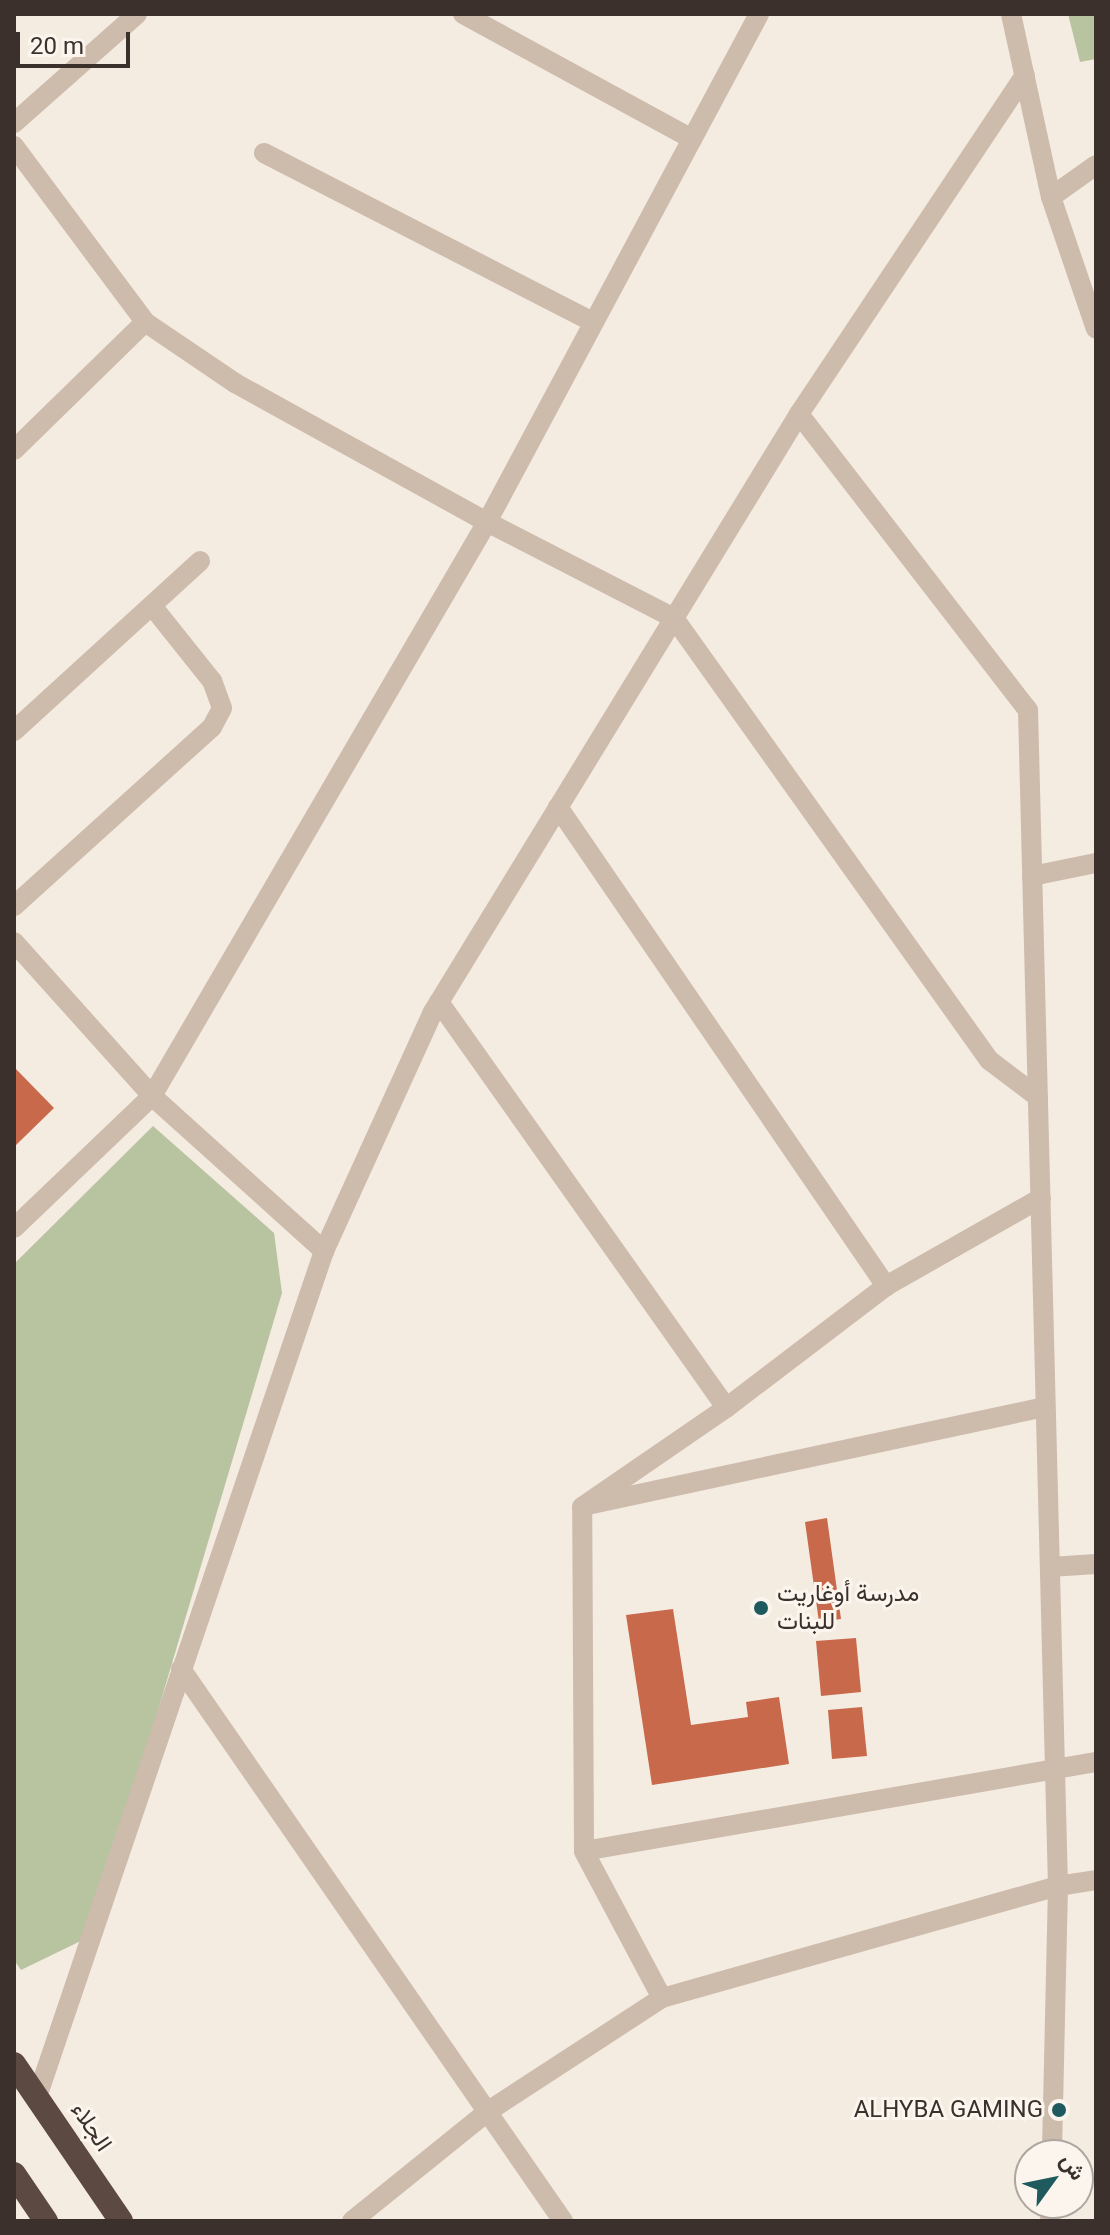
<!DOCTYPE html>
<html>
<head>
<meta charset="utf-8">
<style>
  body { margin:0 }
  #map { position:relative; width:1110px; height:2235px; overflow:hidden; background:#f4ebe1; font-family:Roboto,Vazirmatn,sans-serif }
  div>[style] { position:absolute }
  .green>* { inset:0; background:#b8c4a0 }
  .building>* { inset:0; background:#c8694b }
  .street>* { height:20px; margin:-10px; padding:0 10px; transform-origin:10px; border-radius:10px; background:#cdbbac }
  .highway>* { height:24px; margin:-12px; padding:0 12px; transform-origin:12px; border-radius:12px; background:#5c4a42 }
  .dots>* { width:22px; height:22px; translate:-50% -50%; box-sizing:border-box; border:4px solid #fbf5ee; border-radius:50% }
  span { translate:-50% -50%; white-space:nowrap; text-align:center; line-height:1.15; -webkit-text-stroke:6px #fbf5ee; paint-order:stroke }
  .poi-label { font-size:24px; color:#3b302b }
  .left { translate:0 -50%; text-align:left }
  .right { translate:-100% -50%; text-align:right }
  .street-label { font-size:24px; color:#3b302b }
  .frame { position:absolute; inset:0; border:16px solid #3b302b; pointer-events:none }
  .north { position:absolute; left:1014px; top:2139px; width:80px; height:80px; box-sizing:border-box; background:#fbf5ee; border:2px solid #aea6a0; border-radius:50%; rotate:57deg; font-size:22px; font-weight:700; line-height:32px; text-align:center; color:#3b302b }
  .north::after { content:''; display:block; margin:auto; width:28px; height:36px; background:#1f5a5e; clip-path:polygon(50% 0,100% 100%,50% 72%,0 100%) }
  .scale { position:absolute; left:16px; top:32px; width:114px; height:36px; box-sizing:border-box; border:4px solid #3b302b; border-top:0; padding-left:10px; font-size:24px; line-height:28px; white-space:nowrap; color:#3b302b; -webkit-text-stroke:6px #fbf5ee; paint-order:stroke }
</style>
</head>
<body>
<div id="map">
  <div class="green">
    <i style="clip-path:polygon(1068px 14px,1096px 14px,1096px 59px,1080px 62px)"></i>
    <i style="clip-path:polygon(153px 1126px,274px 1233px,282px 1293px,91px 1936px,21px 1970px,14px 1960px,14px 1264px)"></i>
  </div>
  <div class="building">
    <i style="clip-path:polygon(14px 1067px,54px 1108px,14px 1147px)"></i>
    <i style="clip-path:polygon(827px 1518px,841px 1619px,819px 1622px,805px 1522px)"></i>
    <i style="clip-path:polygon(673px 1609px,691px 1725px,748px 1717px,746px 1702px,779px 1697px,789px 1764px,652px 1785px,626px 1615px)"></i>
    <i style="clip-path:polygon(856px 1638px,861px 1692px,821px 1696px,816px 1641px)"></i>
    <i style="clip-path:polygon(862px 1707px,867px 1756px,832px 1759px,828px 1710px)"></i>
  </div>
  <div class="street">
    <i style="left:463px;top:14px;width:261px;rotate:28.6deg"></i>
    <i style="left:1011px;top:14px;width:187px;rotate:77.7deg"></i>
    <i style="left:1051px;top:197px;width:139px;rotate:71.2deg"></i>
    <i style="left:14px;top:123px;width:164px;rotate:-41.5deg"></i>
    <i style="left:14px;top:146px;width:219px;rotate:53.3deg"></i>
    <i style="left:145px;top:322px;width:109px;rotate:34.1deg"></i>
    <i style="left:235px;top:383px;width:288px;rotate:28.9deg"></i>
    <i style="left:487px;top:522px;width:210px;rotate:27.2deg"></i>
    <i style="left:674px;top:618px;width:543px;rotate:54.52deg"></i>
    <i style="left:989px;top:1060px;width:61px;rotate:37.1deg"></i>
    <i style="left:264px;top:153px;width:370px;rotate:27.2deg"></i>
    <i style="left:1051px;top:197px;width:55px;rotate:-35.4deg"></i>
    <i style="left:799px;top:414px;width:374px;rotate:52.3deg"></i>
    <i style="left:1028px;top:710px;width:1176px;rotate:88.54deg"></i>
    <i style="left:1058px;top:1886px;width:269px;rotate:91.3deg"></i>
    <i style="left:14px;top:450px;width:183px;rotate:-44.3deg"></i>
    <i style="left:14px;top:731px;width:252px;rotate:-42.4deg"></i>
    <i style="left:558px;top:807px;width:581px;rotate:55.6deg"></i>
    <i style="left:1032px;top:876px;width:65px;rotate:-11.5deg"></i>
    <i style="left:14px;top:906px;width:267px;rotate:-42.1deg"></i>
    <i style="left:212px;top:727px;width:21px;rotate:-62deg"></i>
    <i style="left:222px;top:708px;width:29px;rotate:-110deg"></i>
    <i style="left:212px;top:681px;width:95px;rotate:-128.6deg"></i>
    <i style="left:14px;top:942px;width:207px;rotate:48.1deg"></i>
    <i style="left:152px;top:1096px;width:232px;rotate:42deg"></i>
    <i style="left:439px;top:1002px;width:497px;rotate:54.7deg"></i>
    <i style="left:14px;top:1228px;width:191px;rotate:-43.7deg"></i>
    <i style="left:152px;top:1096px;width:665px;rotate:-59.73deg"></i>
    <i style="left:487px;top:522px;width:576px;rotate:-61.83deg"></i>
    <i style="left:592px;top:1504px;width:463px;rotate:-12.1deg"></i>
    <i style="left:1050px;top:1567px;width:46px;rotate:-3.7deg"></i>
    <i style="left:181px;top:1669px;width:671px;rotate:55.32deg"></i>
    <i style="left:584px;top:1851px;width:520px;rotate:-9.86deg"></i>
    <i style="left:662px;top:1998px;width:166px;rotate:-118deg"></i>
    <i style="left:584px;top:1851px;width:344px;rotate:-90.3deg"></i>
    <i style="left:582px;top:1507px;width:175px;rotate:-34.5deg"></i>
    <i style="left:726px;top:1408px;width:201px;rotate:-37.3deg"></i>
    <i style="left:886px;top:1286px;width:178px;rotate:-29.6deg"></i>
    <i style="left:37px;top:2097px;width:893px;rotate:-71.26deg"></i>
    <i style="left:324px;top:1251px;width:263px;rotate:-65.5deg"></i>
    <i style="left:433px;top:1012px;width:701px;rotate:-58.53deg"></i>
    <i style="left:799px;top:414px;width:407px;rotate:-56.3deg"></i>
    <i style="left:352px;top:2221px;width:174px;rotate:-38.9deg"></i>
    <i style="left:487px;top:2112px;width:209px;rotate:-33.1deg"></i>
    <i style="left:662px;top:1998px;width:412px;rotate:-15.8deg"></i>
    <i style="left:1058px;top:1886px;width:38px;rotate:-9deg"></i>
    <i style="left:1050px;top:2221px;width:18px;rotate:-87deg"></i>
  </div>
  <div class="highway">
    <i style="left:14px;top:2064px;width:190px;rotate:55.7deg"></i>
    <i style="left:14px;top:2174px;width:57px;rotate:55.8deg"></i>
  </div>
  <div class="dots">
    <i style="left:761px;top:1608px;background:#1f5a5e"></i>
    <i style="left:1059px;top:2110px;background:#1f5a5e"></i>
  </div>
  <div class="poi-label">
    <span class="left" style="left:777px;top:1608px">مدرسة أوغاريت<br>للبنات</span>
    <span class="right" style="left:1043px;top:2110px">ALHYBA GAMING</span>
  </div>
  <div class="street-label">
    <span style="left:91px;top:2127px;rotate:56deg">الجلاء</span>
  </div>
  <div class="frame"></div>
  <div class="north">ش</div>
  <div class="scale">20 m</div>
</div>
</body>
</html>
